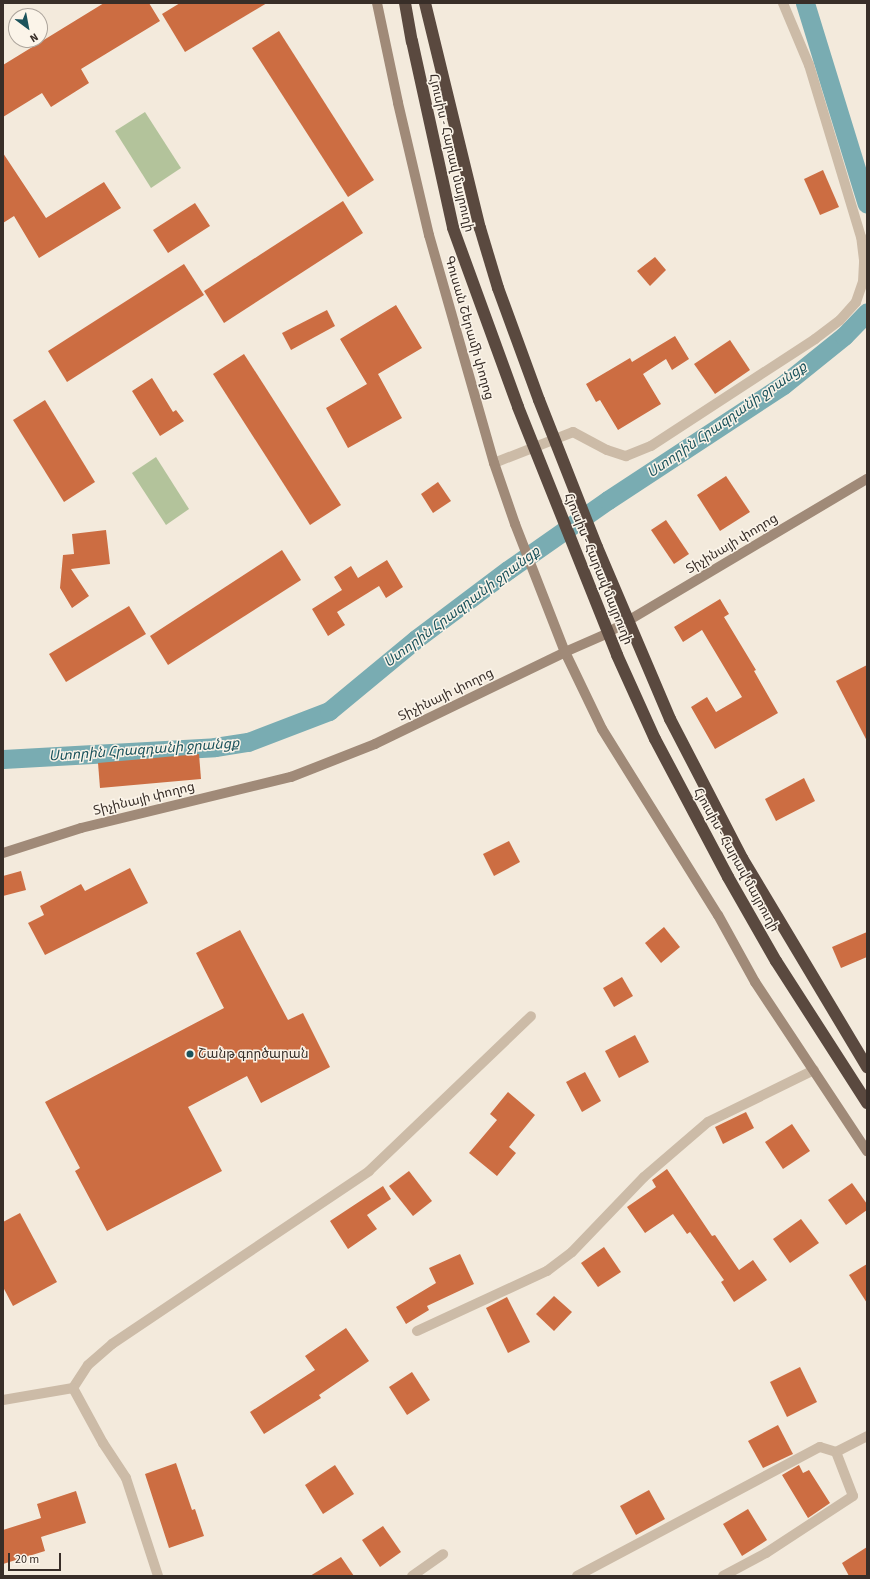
<!DOCTYPE html>
<html>
<head>
<meta charset="utf-8">
<style>
  body { margin:0 }
  #map { position:relative; width:870px; height:1579px; overflow:hidden; background:#f3eadc; font-family:"Source Sans 3","Noto Sans Armenian",sans-serif }
  div>[style] { position:absolute }
  .green>* { inset:0; background:#b3c39b }
  .canal>* { height:19px; margin:-9.5px; padding:0 9.5px; transform-origin:9.5px; border-radius:9.5px; background:#79acb2 }
  .building>* { inset:0; background:#cc6d42 }
  .street>* { height:10px; margin:-5px; padding:0 5px; transform-origin:5px; border-radius:5px; background:#ccbba7 }
  .secondary>* { height:10px; margin:-5px; padding:0 5px; transform-origin:5px; border-radius:5px; background:#a08a78 }
  .highway>* { height:12px; margin:-6px; padding:0 6px; transform-origin:6px; border-radius:6px; background:#5a493f }
  .highway-bridge>* { height:12px; margin:-6px; padding:0 6px; transform-origin:6px; border-radius:6px; background:#5a493f }
  .dots>* { width:11px; height:11px; translate:-50% -50%; box-sizing:border-box; border:2px solid #fbf4e9; border-radius:50% }
  span { translate:-50% -50%; white-space:nowrap; text-align:center; line-height:1.15; -webkit-text-stroke:3px #fbf4e9; paint-order:stroke }
  .street-label { font-size:13px; color:#382e28 }
  .poi-label { font-size:13px; color:#382e28 }
  .left { translate:0 -50%; text-align:left }
  .water-label { font-size:14px; color:#1b535c; font-style:italic }
  .frame { position:absolute; inset:0; border:4px solid #382e28; pointer-events:none }
  .north { position:absolute; left:8px; top:8px; width:40px; height:40px; box-sizing:border-box; background:#fbf4e9; border:1px solid #ada59c; border-radius:50%; rotate:148deg; font-size:11px; font-weight:700; line-height:16px; text-align:center; color:#382e28 }
  .north::after { content:''; display:block; margin:auto; width:14px; height:18px; background:#1b535c; clip-path:polygon(50% 0,100% 100%,50% 72%,0 100%) }
  .scale { position:absolute; left:8px; top:1553px; width:53px; height:18px; box-sizing:border-box; border:2px solid #382e28; border-top:0; padding-left:5px; font-size:12px; line-height:14px; white-space:nowrap; color:#382e28; -webkit-text-stroke:3px #fbf4e9; paint-order:stroke }
</style>
</head>
<body>
<div id="map">
  <div class="green">
    <i style="clip-path:polygon(145px 112px,181px 168px,151px 188px,115px 131px)"></i>
    <i style="clip-path:polygon(156px 457px,189px 509px,166px 525px,132px 473px)"></i>
  </div>
  <div class="canal">
    <i style="left:805px;top:3px;width:210px;rotate:72.9deg"></i>
    <i style="left:3px;top:759px;width:212px;rotate:-3.2deg"></i>
    <i style="left:215px;top:747px;width:33px;rotate:-9deg"></i>
    <i style="left:248px;top:742px;width:87px;rotate:-20.9deg"></i>
    <i style="left:329px;top:711px;width:113px;rotate:-39.6deg"></i>
    <i style="left:416px;top:639px;width:115px;rotate:-36.9deg"></i>
    <i style="left:508px;top:570px;width:122px;rotate:-35deg"></i>
    <i style="left:608px;top:500px;width:209px;rotate:-33.3deg"></i>
    <i style="left:783px;top:385px;width:78px;rotate:-38.8deg"></i>
    <i style="left:844px;top:336px;width:33px;rotate:-46deg"></i>
  </div>
  <div class="building">
    <i style="clip-path:polygon(104px 3px,149px 3px,160px 21px,81px 69px,89px 83px,51px 107px,42px 93px,3px 117px,3px 65px)"></i>
    <i style="clip-path:polygon(180px 3px,267px 3px,185px 52px,162px 14px)"></i>
    <i style="clip-path:polygon(279px 31px,374px 180px,348px 197px,252px 48px)"></i>
    <i style="clip-path:polygon(3px 153px,46px 218px,104px 182px,121px 208px,39px 258px,14px 216px,3px 223px)"></i>
    <i style="clip-path:polygon(823px 170px,839px 207px,820px 215px,804px 179px)"></i>
    <i style="clip-path:polygon(343px 201px,363px 233px,224px 323px,204px 291px)"></i>
    <i style="clip-path:polygon(195px 203px,210px 226px,168px 253px,153px 230px)"></i>
    <i style="clip-path:polygon(655px 257px,666px 270px,650px 286px,637px 271px)"></i>
    <i style="clip-path:polygon(184px 264px,204px 295px,67px 382px,48px 351px)"></i>
    <i style="clip-path:polygon(396px 305px,422px 348px,378px 374px,402px 418px,348px 448px,326px 408px,367px 384px,340px 339px)"></i>
    <i style="clip-path:polygon(327px 310px,335px 326px,291px 350px,282px 333px)"></i>
    <i style="clip-path:polygon(675px 336px,689px 359px,672px 370px,666px 359px,643px 374px,661px 404px,618px 430px,600px 400px,596px 402px,586px 384px,630px 358px,632px 362px)"></i>
    <i style="clip-path:polygon(730px 340px,750px 370px,715px 394px,694px 364px)"></i>
    <i style="clip-path:polygon(244px 354px,341px 505px,310px 525px,213px 374px)"></i>
    <i style="clip-path:polygon(152px 378px,173px 412px,176px 410px,184px 421px,160px 436px,132px 391px)"></i>
    <i style="clip-path:polygon(45px 400px,95px 482px,64px 502px,13px 420px)"></i>
    <i style="clip-path:polygon(726px 476px,750px 512px,720px 531px,697px 495px)"></i>
    <i style="clip-path:polygon(438px 482px,451px 501px,433px 513px,421px 494px)"></i>
    <i style="clip-path:polygon(666px 520px,689px 554px,674px 564px,651px 530px)"></i>
    <i style="clip-path:polygon(106px 530px,110px 564px,71px 569px,89px 596px,72px 608px,60px 588px,63px 555px,74px 554px,72px 534px)"></i>
    <i style="clip-path:polygon(282px 550px,301px 580px,168px 665px,150px 636px)"></i>
    <i style="clip-path:polygon(387px 560px,403px 587px,386px 598px,379px 586px,337px 612px,345px 625px,328px 636px,312px 609px,342px 590px,334px 577px,351px 566px,358px 578px)"></i>
    <i style="clip-path:polygon(720px 599px,729px 614px,724px 617px,756px 670px,754px 671px,778px 713px,715px 749px,691px 707px,707px 697px,716px 712px,742px 697px,702px 630px,683px 642px,674px 627px)"></i>
    <i style="clip-path:polygon(129px 606px,146px 634px,66px 682px,49px 654px)"></i>
    <i style="clip-path:polygon(867px 665px,867px 741px,836px 681px)"></i>
    <i style="clip-path:polygon(199px 754px,201px 779px,100px 788px,98px 763px)"></i>
    <i style="clip-path:polygon(804px 778px,815px 801px,776px 821px,765px 799px)"></i>
    <i style="clip-path:polygon(509px 841px,520px 862px,494px 876px,483px 854px)"></i>
    <i style="clip-path:polygon(130px 868px,148px 903px,45px 955px,28px 923px,44px 915px,40px 906px,81px 884px,85px 891px)"></i>
    <i style="clip-path:polygon(21px 871px,26px 890px,3px 896px,3px 876px)"></i>
    <i style="clip-path:polygon(664px 927px,680px 947px,661px 963px,645px 943px)"></i>
    <i style="clip-path:polygon(240px 930px,288px 1020px,303px 1013px,330px 1067px,261px 1103px,247px 1076px,188px 1107px,222px 1171px,107px 1231px,75px 1171px,80px 1168px,45px 1102px,224px 1008px,196px 953px)"></i>
    <i style="clip-path:polygon(867px 932px,867px 957px,841px 968px,832px 947px)"></i>
    <i style="clip-path:polygon(622px 977px,633px 996px,614px 1007px,603px 988px)"></i>
    <i style="clip-path:polygon(635px 1035px,649px 1062px,619px 1078px,605px 1051px)"></i>
    <i style="clip-path:polygon(585px 1072px,601px 1101px,582px 1112px,566px 1082px)"></i>
    <i style="clip-path:polygon(508px 1092px,535px 1115px,509px 1147px,516px 1153px,497px 1176px,469px 1153px,497px 1120px,490px 1114px)"></i>
    <i style="clip-path:polygon(746px 1112px,754px 1128px,723px 1144px,715px 1127px)"></i>
    <i style="clip-path:polygon(792px 1124px,810px 1151px,783px 1169px,765px 1142px)"></i>
    <i style="clip-path:polygon(667px 1169px,712px 1236px,715px 1235px,739px 1270px,753px 1260px,767px 1280px,734px 1302px,721px 1282px,724px 1280px,690px 1232px,687px 1234px,673px 1214px,645px 1233px,627px 1207px,656px 1187px,652px 1180px)"></i>
    <i style="clip-path:polygon(409px 1171px,432px 1201px,413px 1216px,389px 1186px)"></i>
    <i style="clip-path:polygon(852px 1183px,867px 1204px,867px 1210px,846px 1225px,828px 1200px)"></i>
    <i style="clip-path:polygon(383px 1186px,391px 1199px,367px 1215px,377px 1229px,348px 1249px,330px 1221px)"></i>
    <i style="clip-path:polygon(20px 1213px,57px 1282px,13px 1306px,3px 1287px,3px 1222px)"></i>
    <i style="clip-path:polygon(801px 1219px,819px 1243px,790px 1263px,773px 1239px)"></i>
    <i style="clip-path:polygon(604px 1247px,621px 1272px,598px 1287px,581px 1263px)"></i>
    <i style="clip-path:polygon(460px 1254px,474px 1284px,427px 1306px,429px 1310px,406px 1324px,396px 1307px,436px 1283px,429px 1268px)"></i>
    <i style="clip-path:polygon(867px 1264px,867px 1303px,849px 1275px)"></i>
    <i style="clip-path:polygon(554px 1296px,572px 1312px,554px 1331px,536px 1314px)"></i>
    <i style="clip-path:polygon(507px 1297px,530px 1342px,508px 1353px,486px 1308px)"></i>
    <i style="clip-path:polygon(346px 1328px,369px 1361px,319px 1395px,321px 1398px,264px 1434px,250px 1412px,315px 1370px,305px 1356px)"></i>
    <i style="clip-path:polygon(800px 1367px,817px 1402px,787px 1417px,770px 1382px)"></i>
    <i style="clip-path:polygon(412px 1372px,430px 1400px,407px 1415px,389px 1387px)"></i>
    <i style="clip-path:polygon(778px 1425px,793px 1454px,763px 1468px,748px 1441px)"></i>
    <i style="clip-path:polygon(176px 1463px,192px 1510px,195px 1509px,204px 1536px,169px 1548px,145px 1474px)"></i>
    <i style="clip-path:polygon(335px 1465px,354px 1494px,323px 1514px,305px 1485px)"></i>
    <i style="clip-path:polygon(799px 1465px,803px 1473px,809px 1470px,830px 1503px,808px 1518px,782px 1475px)"></i>
    <i style="clip-path:polygon(649px 1490px,665px 1519px,636px 1535px,620px 1506px)"></i>
    <i style="clip-path:polygon(76px 1491px,86px 1523px,41px 1537px,45px 1551px,3px 1564px,3px 1530px,41px 1518px,37px 1504px)"></i>
    <i style="clip-path:polygon(748px 1509px,767px 1540px,742px 1556px,723px 1524px)"></i>
    <i style="clip-path:polygon(383px 1526px,401px 1552px,380px 1567px,362px 1540px)"></i>
    <i style="clip-path:polygon(867px 1547px,867px 1576px,849px 1576px,842px 1563px)"></i>
    <i style="clip-path:polygon(341px 1557px,354px 1576px,310px 1576px)"></i>
  </div>
  <div class="street">
    <i style="left:494px;top:463px;width:85px;rotate:-21.4deg"></i>
    <i style="left:573px;top:432px;width:38px;rotate:28deg"></i>
    <i style="left:607px;top:450px;width:20px;rotate:18deg"></i>
    <i style="left:626px;top:456px;width:27px;rotate:-22deg"></i>
    <i style="left:651px;top:446px;width:196px;rotate:-33.1deg"></i>
    <i style="left:815px;top:339px;width:31px;rotate:-37deg"></i>
    <i style="left:840px;top:320px;width:24px;rotate:-48deg"></i>
    <i style="left:856px;top:302px;width:21px;rotate:-71deg"></i>
    <i style="left:863px;top:282px;width:22px;rotate:-87deg"></i>
    <i style="left:864px;top:260px;width:23px;rotate:-97deg"></i>
    <i style="left:861px;top:237px;width:180px;rotate:-106.8deg"></i>
    <i style="left:809px;top:65px;width:67px;rotate:-112.8deg"></i>
    <i style="left:417px;top:1331px;width:143px;rotate:-24.8deg"></i>
    <i style="left:547px;top:1271px;width:31px;rotate:-37deg"></i>
    <i style="left:572px;top:1252px;width:104px;rotate:-46.2deg"></i>
    <i style="left:644px;top:1177px;width:84px;rotate:-40.7deg"></i>
    <i style="left:708px;top:1122px;width:118px;rotate:-26.1deg"></i>
    <i style="left:73px;top:1388px;width:27px;rotate:-57deg"></i>
    <i style="left:88px;top:1365px;width:32px;rotate:-41deg"></i>
    <i style="left:112px;top:1344px;width:310px;rotate:-33.9deg"></i>
    <i style="left:369px;top:1171px;width:224px;rotate:-43.7deg"></i>
    <i style="left:3px;top:1400px;width:71px;rotate:-9.7deg"></i>
    <i style="left:73px;top:1388px;width:63px;rotate:61.4deg"></i>
    <i style="left:103px;top:1443px;width:42px;rotate:56.7deg"></i>
    <i style="left:126px;top:1478px;width:103px;rotate:71.9deg"></i>
    <i style="left:412px;top:1576px;width:38px;rotate:-35deg"></i>
    <i style="left:577px;top:1576px;width:275px;rotate:-28deg"></i>
    <i style="left:820px;top:1447px;width:17px;rotate:17deg"></i>
    <i style="left:836px;top:1452px;width:35px;rotate:-27deg"></i>
    <i style="left:723px;top:1576px;width:49px;rotate:-28.1deg"></i>
    <i style="left:766px;top:1553px;width:104px;rotate:-33.2deg"></i>
    <i style="left:853px;top:1496px;width:47px;rotate:-111.1deg"></i>
  </div>
  <div class="secondary">
    <i style="left:377px;top:3px;width:102px;rotate:78.1deg"></i>
    <i style="left:398px;top:103px;width:136px;rotate:76.8deg"></i>
    <i style="left:429px;top:235px;width:237px;rotate:74.1deg"></i>
    <i style="left:494px;top:463px;width:65px;rotate:71deg"></i>
    <i style="left:515px;top:524px;width:137px;rotate:68.7deg"></i>
    <i style="left:565px;top:652px;width:85px;rotate:64.3deg"></i>
    <i style="left:602px;top:729px;width:219px;rotate:58.1deg"></i>
    <i style="left:718px;top:915px;width:77px;rotate:61.1deg"></i>
    <i style="left:755px;top:982px;width:203px;rotate:56.5deg"></i>
    <i style="left:3px;top:853px;width:82px;rotate:-17.8deg"></i>
    <i style="left:81px;top:828px;width:216px;rotate:-13.7deg"></i>
    <i style="left:291px;top:777px;width:90px;rotate:-21.4deg"></i>
    <i style="left:375px;top:744px;width:211px;rotate:-25.8deg"></i>
    <i style="left:565px;top:652px;width:43px;rotate:-23.6deg"></i>
    <i style="left:604px;top:635px;width:306px;rotate:-30.7deg"></i>
  </div>
  <div class="highway">
    <i style="left:405px;top:3px;width:39px;rotate:80deg"></i>
    <i style="left:412px;top:41px;width:191px;rotate:77.6deg"></i>
    <i style="left:453px;top:228px;width:190px;rotate:70deg"></i>
    <i style="left:425px;top:3px;width:232px;rotate:76.3deg"></i>
    <i style="left:480px;top:228px;width:63px;rotate:73.3deg"></i>
    <i style="left:498px;top:288px;width:119px;rotate:69.9deg"></i>
    <i style="left:742px;top:858px;width:244px;rotate:59.1deg"></i>
    <i style="left:728px;top:877px;width:97px;rotate:60.3deg"></i>
    <i style="left:776px;top:961px;width:169px;rotate:57.3deg"></i>
  </div>
  <div class="highway-bridge">
    <i style="left:539px;top:400px;width:158px;rotate:68.5deg"></i>
    <i style="left:597px;top:547px;width:187px;rotate:67deg"></i>
    <i style="left:670px;top:719px;width:157px;rotate:62.6deg"></i>
    <i style="left:518px;top:407px;width:267px;rotate:68.2deg"></i>
    <i style="left:617px;top:655px;width:92px;rotate:65.7deg"></i>
    <i style="left:655px;top:739px;width:156px;rotate:62.1deg"></i>
  </div>
  <div class="dots">
    <i style="left:190px;top:1054px;background:#1b535c"></i>
  </div>
  <div class="street-label">
    <span style="left:451px;top:153px;rotate:77deg">Հյուսիս - Հարավ մայրուղի</span>
    <span style="left:469px;top:328px;rotate:74deg">Գուսան Շերամի փողոց</span>
    <span style="left:732px;top:544px;rotate:-31deg">Տիչինայի փողոց</span>
    <span style="left:598px;top:569px;rotate:68deg">Հյուսիս - Հարավ մայրուղի</span>
    <span style="left:446px;top:695px;rotate:-26deg">Տիչինայի փողոց</span>
    <span style="left:144px;top:799px;rotate:-14deg">Տիչինայի փողոց</span>
    <span style="left:736px;top:860px;rotate:61deg">Հյուսիս - Հարավ մայրուղի</span>
  </div>
  <div class="poi-label">
    <span class="left" style="left:198px;top:1054px">Շանթ գործարան</span>
  </div>
  <div class="water-label">
    <span style="left:727px;top:420px;rotate:-35deg">Ստորին Հրազդանի ջրանցք</span>
    <span style="left:462px;top:607px;rotate:-37deg">Ստորին Հրազդանի ջրանցք</span>
    <span style="left:144px;top:750px;rotate:-4deg">Ստորին Հրազդանի ջրանցք</span>
  </div>
  <div class="frame"></div>
  <div class="north">N</div>
  <div class="scale">20 m</div>
</div>
</body>
</html>
